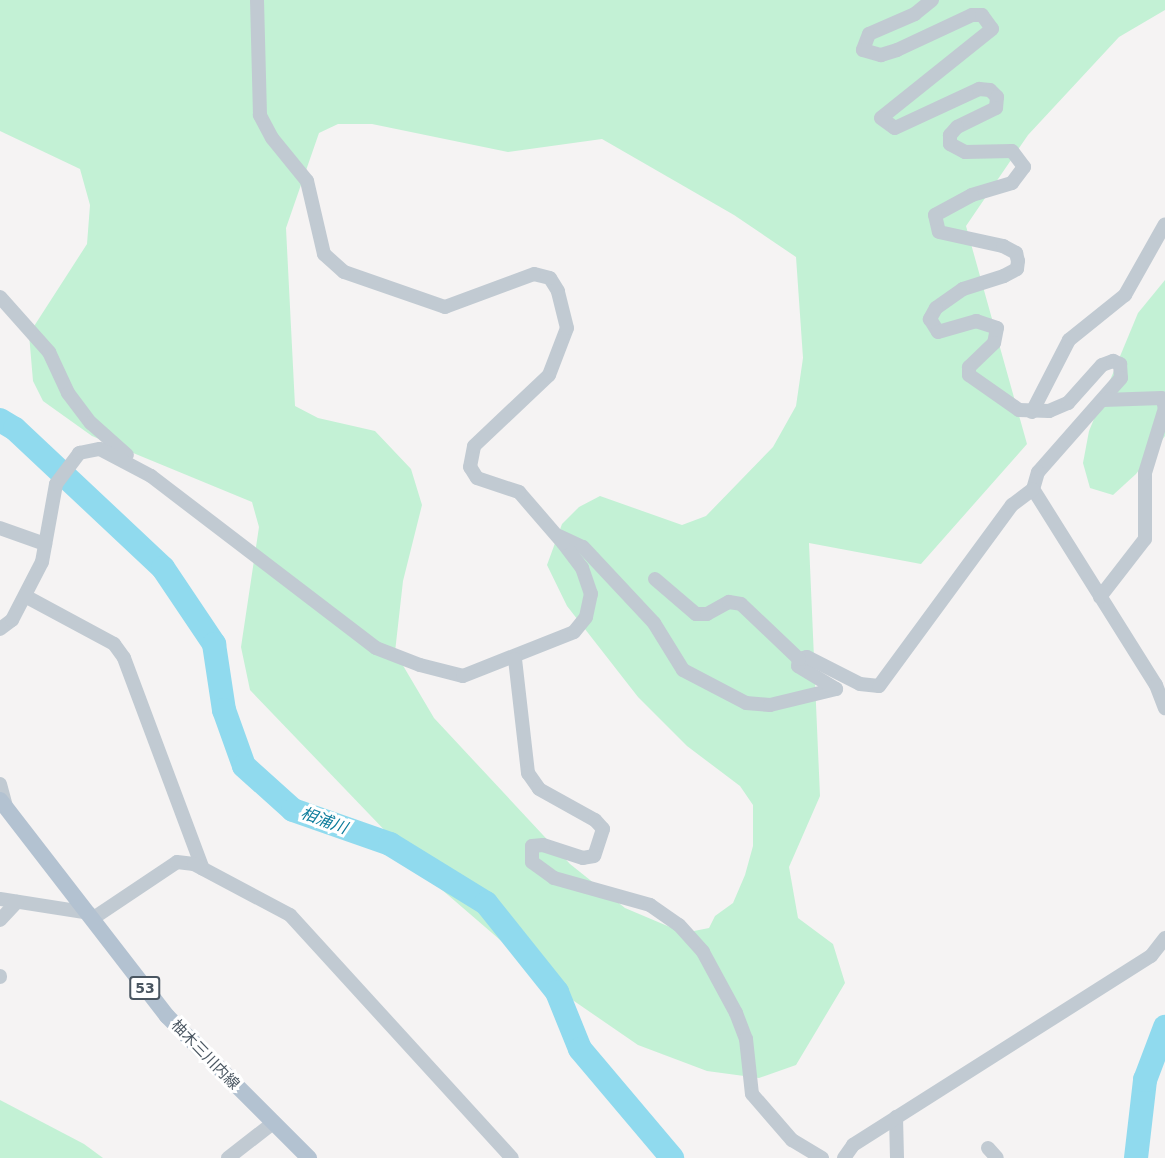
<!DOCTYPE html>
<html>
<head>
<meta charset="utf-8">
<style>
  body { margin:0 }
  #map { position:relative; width:1165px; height:1158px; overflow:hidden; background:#f5f3f3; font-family:"DejaVu Sans","Noto Sans JP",sans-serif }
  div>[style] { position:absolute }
  .green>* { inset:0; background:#c3f1d5 }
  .river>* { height:24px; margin:-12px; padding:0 12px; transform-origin:12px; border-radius:12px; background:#90daee }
  .minor>* { height:14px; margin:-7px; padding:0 7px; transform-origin:7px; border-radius:7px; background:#c1cad2 }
  .major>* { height:16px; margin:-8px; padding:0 8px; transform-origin:8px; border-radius:8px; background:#b3c2d1 }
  span { translate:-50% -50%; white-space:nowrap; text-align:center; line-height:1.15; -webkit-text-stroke:6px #fff; paint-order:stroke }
  .shield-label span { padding:2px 4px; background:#fff; border:2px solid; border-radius:4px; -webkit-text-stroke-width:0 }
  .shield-label { font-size:14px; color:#4a5661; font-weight:700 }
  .street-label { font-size:15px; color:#4a5661 }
  .water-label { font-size:16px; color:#0c7c9b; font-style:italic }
</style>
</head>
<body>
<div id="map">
  <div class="green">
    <i style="clip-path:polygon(evenodd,0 0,1165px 0,1165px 10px,1119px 37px,1028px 135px,966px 226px,1027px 444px,921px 564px,809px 543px,820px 796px,789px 867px,798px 918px,833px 944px,845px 983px,796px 1065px,759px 1078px,707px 1071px,638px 1045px,558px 990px,441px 889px,250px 690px,241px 647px,259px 527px,252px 502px,92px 436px,43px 401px,33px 381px,29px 334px,87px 244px,90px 205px,80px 169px,0 131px,0 0,338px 124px,372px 124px,508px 152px,602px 139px,734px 215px,796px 257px,803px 358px,796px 406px,773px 447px,706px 516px,682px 525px,600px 496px,579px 507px,562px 524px,547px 565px,567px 606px,638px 697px,687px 746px,740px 786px,753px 805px,753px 846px,745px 875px,733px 903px,715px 916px,709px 928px,684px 933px,625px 908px,570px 864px,434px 718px,395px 652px,403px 581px,422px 505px,411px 469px,375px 431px,318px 418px,295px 406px,286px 228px,319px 133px,338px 124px)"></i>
    <i style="clip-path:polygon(1165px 280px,1165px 436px,1136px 474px,1113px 495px,1090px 488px,1083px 463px,1089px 431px,1138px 313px)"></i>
    <i style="clip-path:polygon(0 1100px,84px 1144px,103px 1158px,0 1158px)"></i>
  </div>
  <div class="river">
    <i style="left:0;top:420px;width:17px;rotate:31deg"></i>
    <i style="left:15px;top:429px;width:203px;rotate:43.2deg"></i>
    <i style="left:163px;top:568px;width:92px;rotate:56.1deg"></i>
    <i style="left:214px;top:644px;width:67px;rotate:81.4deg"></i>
    <i style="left:224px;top:710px;width:59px;rotate:70.3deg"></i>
    <i style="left:244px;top:766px;width:66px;rotate:41.9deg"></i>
    <i style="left:293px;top:810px;width:103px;rotate:19.3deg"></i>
    <i style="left:390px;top:844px;width:113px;rotate:31.6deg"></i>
    <i style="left:486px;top:903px;width:114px;rotate:51.4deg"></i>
    <i style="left:557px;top:992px;width:61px;rotate:68deg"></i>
    <i style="left:580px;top:1049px;width:143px;rotate:49.8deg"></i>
    <i style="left:1136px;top:1158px;width:79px;rotate:-83.4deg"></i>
    <i style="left:1145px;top:1080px;width:57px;rotate:-69.3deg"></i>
  </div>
  <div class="minor">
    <i style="left:932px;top:0;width:22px;rotate:141deg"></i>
    <i style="left:915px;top:14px;width:50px;rotate:156.5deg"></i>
    <i style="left:869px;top:34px;width:17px;rotate:111deg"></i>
    <i style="left:863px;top:50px;width:19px;rotate:16deg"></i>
    <i style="left:881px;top:55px;width:17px;rotate:-17deg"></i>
    <i style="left:897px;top:50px;width:83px;rotate:-25deg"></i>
    <i style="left:972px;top:15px;width:10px"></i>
    <i style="left:982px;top:15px;width:17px;rotate:54deg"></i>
    <i style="left:992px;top:29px;width:142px;rotate:141.3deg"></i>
    <i style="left:881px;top:118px;width:17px;rotate:36deg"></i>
    <i style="left:895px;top:128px;width:93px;rotate:-24.9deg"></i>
    <i style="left:979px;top:89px;width:11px;rotate:5deg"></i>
    <i style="left:990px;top:90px;width:10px;rotate:45deg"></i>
    <i style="left:997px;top:97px;width:11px;rotate:95deg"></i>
    <i style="left:996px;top:108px;width:43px;rotate:154deg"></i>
    <i style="left:957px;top:127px;width:11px;rotate:131deg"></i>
    <i style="left:950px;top:135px;width:9px;rotate:90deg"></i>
    <i style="left:950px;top:144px;width:17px;rotate:28deg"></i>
    <i style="left:965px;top:152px;width:47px;rotate:-1.2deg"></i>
    <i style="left:1012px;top:151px;width:20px;rotate:53deg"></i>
    <i style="left:1024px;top:167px;width:20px;rotate:127deg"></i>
    <i style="left:1012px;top:183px;width:42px;rotate:163.3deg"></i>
    <i style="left:972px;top:195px;width:42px;rotate:151.6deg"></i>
    <i style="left:935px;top:215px;width:17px;rotate:77deg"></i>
    <i style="left:939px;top:232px;width:66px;rotate:12.3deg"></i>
    <i style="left:1003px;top:246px;width:15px;rotate:28deg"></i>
    <i style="left:1016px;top:253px;width:8px;rotate:76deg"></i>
    <i style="left:1018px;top:261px;width:8px;rotate:97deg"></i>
    <i style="left:1017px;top:269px;width:15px;rotate:152deg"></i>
    <i style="left:1004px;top:276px;width:43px;rotate:162.4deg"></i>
    <i style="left:963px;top:289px;width:33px;rotate:145deg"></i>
    <i style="left:936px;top:308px;width:13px;rotate:119deg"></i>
    <i style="left:930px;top:319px;width:15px;rotate:58deg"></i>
    <i style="left:938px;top:332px;width:40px;rotate:-16deg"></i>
    <i style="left:976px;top:321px;width:22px;rotate:18deg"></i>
    <i style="left:997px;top:328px;width:15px;rotate:101deg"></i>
    <i style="left:994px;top:343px;width:35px;rotate:136deg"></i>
    <i style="left:969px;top:367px;width:8px;rotate:90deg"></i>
    <i style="left:969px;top:375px;width:61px;rotate:35deg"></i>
    <i style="left:1019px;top:410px;width:30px;rotate:2deg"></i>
    <i style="left:1049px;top:411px;width:21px;rotate:-23deg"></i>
    <i style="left:1068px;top:403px;width:51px;rotate:-48.2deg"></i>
    <i style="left:1102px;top:365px;width:12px;rotate:-20deg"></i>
    <i style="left:1113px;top:361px;width:8px;rotate:23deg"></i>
    <i style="left:1120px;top:364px;width:14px;rotate:86deg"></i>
    <i style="left:1121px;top:378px;width:125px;rotate:131.4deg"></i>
    <i style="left:1038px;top:472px;width:18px;rotate:106deg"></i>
    <i style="left:1033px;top:489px;width:231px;rotate:57.9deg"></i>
    <i style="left:1156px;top:685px;width:25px;rotate:69deg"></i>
    <i style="left:0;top:297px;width:74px;rotate:48.3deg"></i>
    <i style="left:49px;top:352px;width:45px;rotate:65.1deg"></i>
    <i style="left:68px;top:393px;width:38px;rotate:53deg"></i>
    <i style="left:91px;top:423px;width:48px;rotate:41.6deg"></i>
    <i style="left:1032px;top:412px;width:81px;rotate:-62.8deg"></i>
    <i style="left:1069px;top:340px;width:72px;rotate:-38.8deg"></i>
    <i style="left:1125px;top:295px;width:81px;rotate:-60.6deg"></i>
    <i style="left:0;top:528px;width:48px;rotate:19.6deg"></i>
    <i style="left:559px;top:536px;width:26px;rotate:25deg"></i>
    <i style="left:583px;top:547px;width:104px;rotate:46.9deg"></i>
    <i style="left:654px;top:623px;width:55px;rotate:58.3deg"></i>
    <i style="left:683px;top:670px;width:71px;rotate:27.6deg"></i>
    <i style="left:746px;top:703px;width:24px;rotate:5deg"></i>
    <i style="left:770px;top:705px;width:68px;rotate:-13.6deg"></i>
    <i style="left:836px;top:689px;width:44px;rotate:-148.8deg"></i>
    <i style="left:798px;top:666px;width:7px;rotate:-82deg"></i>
    <i style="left:799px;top:659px;width:8px;rotate:-14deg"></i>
    <i style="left:807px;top:657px;width:59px;rotate:27deg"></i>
    <i style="left:860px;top:684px;width:19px;rotate:6deg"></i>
    <i style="left:879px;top:686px;width:225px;rotate:-53.7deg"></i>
    <i style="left:1012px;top:505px;width:26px;rotate:-37deg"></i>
    <i style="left:655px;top:579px;width:54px;rotate:40.5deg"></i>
    <i style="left:696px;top:614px;width:11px"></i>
    <i style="left:707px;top:614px;width:25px;rotate:-29deg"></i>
    <i style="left:729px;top:602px;width:12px;rotate:9deg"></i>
    <i style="left:741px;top:604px;width:80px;rotate:43.5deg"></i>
    <i style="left:25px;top:596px;width:101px;rotate:28.3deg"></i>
    <i style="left:114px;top:644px;width:17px;rotate:54deg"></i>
    <i style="left:124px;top:658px;width:225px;rotate:69.5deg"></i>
    <i style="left:1100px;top:597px;width:73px;rotate:-52.2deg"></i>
    <i style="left:1145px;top:539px;width:66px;rotate:-90deg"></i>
    <i style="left:1145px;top:473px;width:68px;rotate:-72.9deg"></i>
    <i style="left:1165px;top:408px;width:10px;rotate:-107deg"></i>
    <i style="left:1162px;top:398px;width:59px;rotate:178.1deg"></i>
    <i style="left:0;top:629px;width:15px;rotate:-37deg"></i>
    <i style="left:12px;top:620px;width:65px;rotate:-62.7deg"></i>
    <i style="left:42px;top:562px;width:79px;rotate:-79.8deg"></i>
    <i style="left:56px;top:484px;width:39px;rotate:-53deg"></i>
    <i style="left:79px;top:453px;width:21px;rotate:-11deg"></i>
    <i style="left:100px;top:449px;width:58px;rotate:27.9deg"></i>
    <i style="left:151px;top:476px;width:283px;rotate:37.4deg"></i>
    <i style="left:376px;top:648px;width:47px;rotate:21.1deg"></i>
    <i style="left:420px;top:665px;width:44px;rotate:14.3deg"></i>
    <i style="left:463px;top:676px;width:119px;rotate:-21.6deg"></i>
    <i style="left:574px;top:632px;width:19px;rotate:-51deg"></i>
    <i style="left:586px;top:617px;width:24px;rotate:-78deg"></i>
    <i style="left:591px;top:594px;width:28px;rotate:-109deg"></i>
    <i style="left:582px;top:568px;width:31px;rotate:-127deg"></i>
    <i style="left:563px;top:543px;width:67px;rotate:-130.8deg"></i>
    <i style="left:519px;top:492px;width:44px;rotate:-161.6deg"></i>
    <i style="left:477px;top:478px;width:13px;rotate:-122deg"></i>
    <i style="left:470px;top:467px;width:21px;rotate:-79deg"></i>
    <i style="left:474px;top:446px;width:103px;rotate:-43.4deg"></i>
    <i style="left:549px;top:375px;width:50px;rotate:-69deg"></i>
    <i style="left:567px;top:328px;width:38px;rotate:-104deg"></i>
    <i style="left:558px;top:291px;width:15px;rotate:-122deg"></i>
    <i style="left:550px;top:278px;width:16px;rotate:-166deg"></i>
    <i style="left:534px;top:274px;width:95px;rotate:159.7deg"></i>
    <i style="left:445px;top:307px;width:107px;rotate:-160.9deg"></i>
    <i style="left:344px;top:272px;width:27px;rotate:-138deg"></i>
    <i style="left:324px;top:254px;width:75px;rotate:-103.1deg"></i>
    <i style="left:307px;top:181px;width:55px;rotate:-129.1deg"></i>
    <i style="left:272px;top:138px;width:26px;rotate:-118deg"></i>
    <i style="left:260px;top:115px;width:115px;rotate:-91.5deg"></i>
    <i style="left:515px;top:659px;width:115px;rotate:83.5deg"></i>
    <i style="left:528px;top:773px;width:19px;rotate:55deg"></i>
    <i style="left:539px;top:789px;width:64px;rotate:29deg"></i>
    <i style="left:595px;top:820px;width:12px;rotate:48deg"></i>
    <i style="left:603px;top:829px;width:28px;rotate:108deg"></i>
    <i style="left:594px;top:856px;width:11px;rotate:170deg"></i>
    <i style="left:583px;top:858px;width:42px;rotate:-162deg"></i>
    <i style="left:543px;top:845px;width:11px;rotate:175deg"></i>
    <i style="left:532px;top:846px;width:16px;rotate:90deg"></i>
    <i style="left:532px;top:862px;width:27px;rotate:36deg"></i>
    <i style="left:554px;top:878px;width:100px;rotate:15.7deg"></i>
    <i style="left:650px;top:905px;width:35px;rotate:35deg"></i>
    <i style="left:679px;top:925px;width:36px;rotate:48deg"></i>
    <i style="left:703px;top:952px;width:69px;rotate:61.6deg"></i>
    <i style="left:736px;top:1013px;width:28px;rotate:69deg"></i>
    <i style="left:746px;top:1039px;width:55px;rotate:83.8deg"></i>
    <i style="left:752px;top:1094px;width:61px;rotate:49deg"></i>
    <i style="left:792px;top:1140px;width:35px;rotate:31deg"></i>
    <i style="left:0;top:784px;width:23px;rotate:75deg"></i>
    <i style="left:0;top:899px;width:90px;rotate:8.9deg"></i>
    <i style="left:92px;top:919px;width:102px;rotate:-33.8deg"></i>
    <i style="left:177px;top:862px;width:17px;rotate:7deg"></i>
    <i style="left:194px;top:864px;width:109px;rotate:28deg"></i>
    <i style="left:290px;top:915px;width:329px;rotate:47.6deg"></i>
    <i style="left:0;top:920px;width:25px;rotate:-47deg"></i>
    <i style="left:0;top:976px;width:1px;rotate:90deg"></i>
    <i style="left:896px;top:1117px;width:41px;rotate:88.6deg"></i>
    <i style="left:988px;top:1148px;width:13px;rotate:48deg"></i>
    <i style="left:228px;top:1158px;width:57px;rotate:-37.9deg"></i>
    <i style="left:844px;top:1158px;width:16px;rotate:-55deg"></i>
    <i style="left:853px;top:1145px;width:353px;rotate:-32.4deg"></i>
    <i style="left:1151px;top:956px;width:23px;rotate:-52deg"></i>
  </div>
  <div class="major">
    <i style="left:0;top:800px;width:273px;rotate:52.3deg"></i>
    <i style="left:167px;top:1016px;width:201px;rotate:45deg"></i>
  </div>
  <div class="shield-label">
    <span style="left:145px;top:988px">53</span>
  </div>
  <div class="street-label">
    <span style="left:205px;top:1055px;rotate:46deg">柚木三川内線</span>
  </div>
  <div class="water-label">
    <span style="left:324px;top:821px;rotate:20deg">相浦川</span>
  </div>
</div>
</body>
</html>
